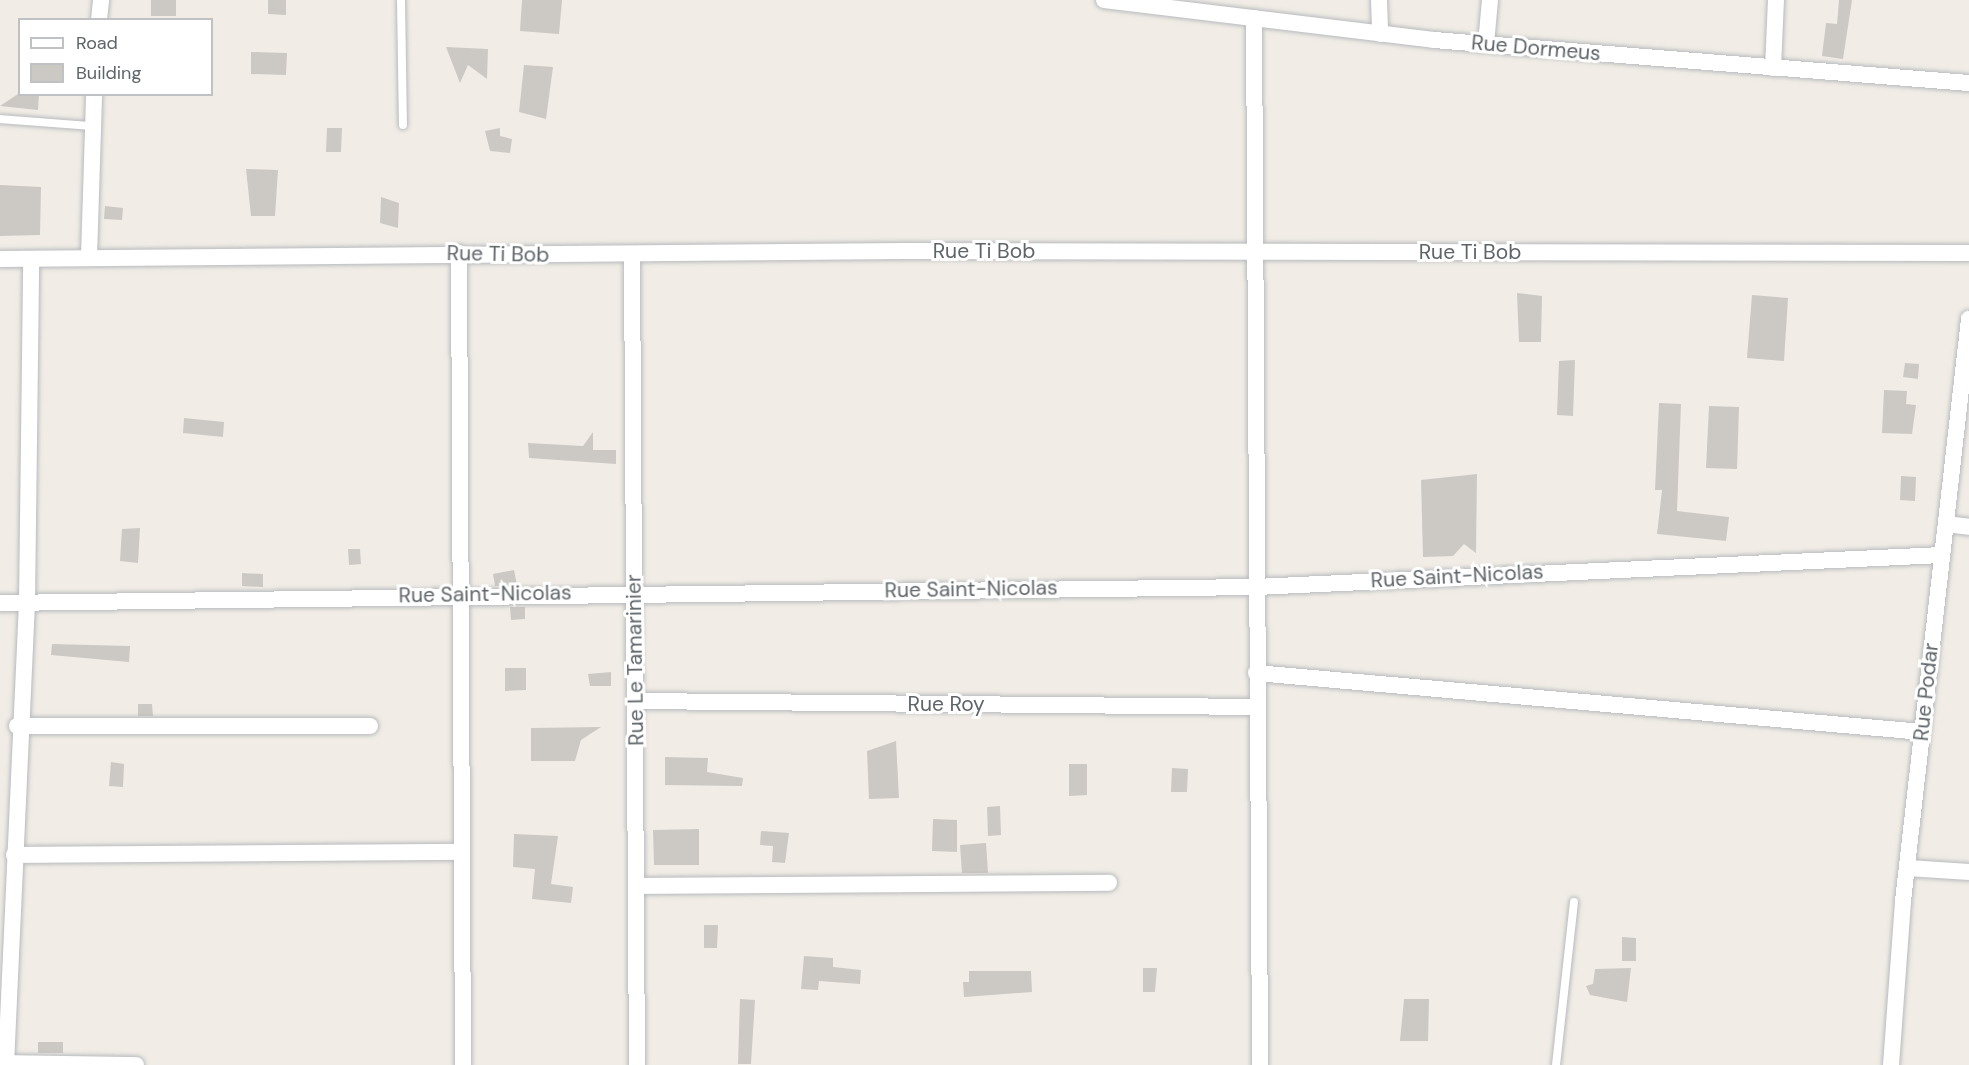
<!DOCTYPE html>
<html>
<head>
<meta charset="utf-8">
<style>
  body { margin:0 }
  #map { position:relative; width:1969px; height:1065px; overflow:hidden; background:#f1ede6; font-family:"DM Sans",sans-serif }
  div>[style] { position:absolute }
  .building>* { inset:0; background:#ccc8c3 }
  .roads { filter:drop-shadow(0 0 2px #b7babe) drop-shadow(0 0 2px #b7babe) }
  .lane>* { height:8px; margin:-4px; padding:0 4px; transform-origin:4px; border-radius:4px; background:#fff }
  .street>* { height:16px; margin:-8px; padding:0 8px; transform-origin:8px; border-radius:8px; background:#fff }
  span { translate:-50% -50%; white-space:nowrap; text-align:center; line-height:1.15; -webkit-text-stroke:6px #fff; paint-order:stroke }
  .street-label { font-size:21px; color:#5e6468 }
  .legend { position:absolute; left:18px; top:18px; width:195px; height:78px; box-sizing:border-box; background:#fff; border:2px solid #bfc1c3; margin:0; padding:8px 10px; list-style:none; font-size:18px; color:#5e6468 }
  .legend li { display:flex; align-items:center; gap:12px; height:30px }
  .legend b { width:30px; border:2px solid #bfc1c3 }
</style>
</head>
<body>
<div id="map">
  <div class="building">
    <i style="clip-path:polygon(151px 0,176px 0,176px 16px,151px 16px)"></i>
    <i style="clip-path:polygon(268px 0,286px 0,286px 15px,268px 14px)"></i>
    <i style="clip-path:polygon(522px 0,562px 0,559px 34px,520px 31px)"></i>
    <i style="clip-path:polygon(1839px 0,1852px 0,1843px 59px,1822px 56px,1826px 23px,1837px 24px)"></i>
    <i style="clip-path:polygon(446px 47px,488px 49px,487px 79px,468px 65px,460px 83px)"></i>
    <i style="clip-path:polygon(251px 52px,287px 53px,286px 75px,251px 74px)"></i>
    <i style="clip-path:polygon(524px 65px,553px 67px,546px 119px,519px 112px)"></i>
    <i style="clip-path:polygon(18px 94px,39px 94px,38px 110px,0 106px)"></i>
    <i style="clip-path:polygon(327px 128px,342px 128px,341px 152px,326px 152px)"></i>
    <i style="clip-path:polygon(500px 128px,500px 136px,512px 139px,510px 153px,490px 151px,485px 131px)"></i>
    <i style="clip-path:polygon(246px 169px,278px 170px,275px 216px,251px 216px)"></i>
    <i style="clip-path:polygon(0 185px,41px 187px,40px 235px,0 236px)"></i>
    <i style="clip-path:polygon(381px 197px,399px 203px,398px 228px,380px 223px)"></i>
    <i style="clip-path:polygon(105px 206px,123px 208px,122px 220px,104px 219px)"></i>
    <i style="clip-path:polygon(1517px 293px,1542px 296px,1541px 342px,1519px 342px)"></i>
    <i style="clip-path:polygon(1752px 295px,1788px 298px,1784px 361px,1747px 358px)"></i>
    <i style="clip-path:polygon(1575px 360px,1573px 416px,1557px 415px,1559px 361px)"></i>
    <i style="clip-path:polygon(1905px 363px,1919px 364px,1918px 379px,1903px 377px)"></i>
    <i style="clip-path:polygon(1884px 390px,1907px 391px,1906px 404px,1916px 405px,1912px 434px,1882px 433px)"></i>
    <i style="clip-path:polygon(1659px 403px,1681px 404px,1677px 511px,1729px 517px,1726px 541px,1657px 534px,1662px 490px,1655px 490px)"></i>
    <i style="clip-path:polygon(1709px 406px,1739px 407px,1737px 469px,1706px 468px)"></i>
    <i style="clip-path:polygon(184px 418px,224px 422px,223px 437px,183px 433px)"></i>
    <i style="clip-path:polygon(593px 432px,593px 450px,616px 450px,616px 464px,529px 458px,528px 443px,583px 446px)"></i>
    <i style="clip-path:polygon(1477px 474px,1476px 553px,1464px 544px,1453px 556px,1423px 557px,1421px 480px)"></i>
    <i style="clip-path:polygon(1901px 476px,1916px 477px,1915px 501px,1900px 500px)"></i>
    <i style="clip-path:polygon(140px 528px,138px 563px,120px 561px,122px 529px)"></i>
    <i style="clip-path:polygon(348px 549px,360px 549px,361px 564px,349px 565px)"></i>
    <i style="clip-path:polygon(514px 570px,517px 585px,495px 586px,493px 574px)"></i>
    <i style="clip-path:polygon(242px 573px,263px 574px,263px 587px,242px 586px)"></i>
    <i style="clip-path:polygon(510px 607px,525px 607px,525px 619px,511px 620px)"></i>
    <i style="clip-path:polygon(52px 644px,130px 646px,129px 662px,51px 655px)"></i>
    <i style="clip-path:polygon(505px 668px,526px 668px,526px 690px,505px 691px)"></i>
    <i style="clip-path:polygon(611px 672px,611px 686px,590px 686px,588px 674px)"></i>
    <i style="clip-path:polygon(138px 704px,152px 704px,153px 716px,138px 716px)"></i>
    <i style="clip-path:polygon(601px 727px,581px 740px,575px 761px,531px 761px,531px 728px)"></i>
    <i style="clip-path:polygon(896px 741px,899px 798px,869px 799px,867px 751px)"></i>
    <i style="clip-path:polygon(665px 757px,708px 758px,707px 772px,743px 778px,742px 786px,665px 785px)"></i>
    <i style="clip-path:polygon(111px 762px,124px 764px,123px 787px,109px 786px)"></i>
    <i style="clip-path:polygon(1069px 764px,1087px 764px,1087px 795px,1069px 796px)"></i>
    <i style="clip-path:polygon(1172px 768px,1188px 769px,1187px 792px,1171px 792px)"></i>
    <i style="clip-path:polygon(1000px 806px,1001px 835px,988px 836px,987px 807px)"></i>
    <i style="clip-path:polygon(933px 819px,957px 820px,957px 852px,932px 851px)"></i>
    <i style="clip-path:polygon(699px 829px,699px 865px,654px 865px,653px 830px)"></i>
    <i style="clip-path:polygon(761px 831px,789px 833px,785px 863px,772px 862px,773px 846px,760px 845px)"></i>
    <i style="clip-path:polygon(514px 834px,558px 836px,551px 884px,573px 887px,571px 903px,532px 899px,535px 869px,513px 867px)"></i>
    <i style="clip-path:polygon(986px 843px,988px 873px,962px 873px,960px 845px)"></i>
    <i style="clip-path:polygon(704px 925px,718px 925px,717px 948px,704px 948px)"></i>
    <i style="clip-path:polygon(1622px 937px,1636px 938px,1636px 961px,1622px 961px)"></i>
    <i style="clip-path:polygon(804px 956px,833px 958px,833px 967px,861px 970px,860px 984px,819px 981px,818px 990px,801px 989px)"></i>
    <i style="clip-path:polygon(1143px 968px,1157px 968px,1155px 992px,1143px 992px)"></i>
    <i style="clip-path:polygon(1631px 968px,1627px 1002px,1590px 995px,1586px 986px,1593px 984px,1595px 969px)"></i>
    <i style="clip-path:polygon(969px 971px,1031px 971px,1032px 992px,964px 997px,963px 982px,969px 982px)"></i>
    <i style="clip-path:polygon(740px 999px,755px 1000px,751px 1064px,738px 1064px)"></i>
    <i style="clip-path:polygon(1404px 999px,1429px 999px,1428px 1041px,1400px 1041px)"></i>
    <i style="clip-path:polygon(38px 1042px,63px 1042px,63px 1053px,38px 1053px)"></i>
  </div>
  <div class="roads">
    <div class="lane">
      <i style="left:401px;top:0;width:125px;rotate:89.1deg"></i>
      <i style="left:0;top:119px;width:92px;rotate:4.4deg"></i>
      <i style="left:1556px;top:1065px;width:164px;rotate:-83.7deg"></i>
    </div>
    <div class="street">
      <i style="left:1104px;top:0;width:332px;rotate:6.9deg"></i>
      <i style="left:1434px;top:40px;width:537px;rotate:4.6deg"></i>
      <i style="left:1379px;top:0;width:34px;rotate:88deg"></i>
      <i style="left:1254px;top:18px;width:1047px;rotate:89.67deg"></i>
      <i style="left:99px;top:20px;width:20px;rotate:-84deg"></i>
      <i style="left:1486px;top:44px;width:44px;rotate:-84.8deg"></i>
      <i style="left:1773px;top:68px;width:68px;rotate:-87.5deg"></i>
      <i style="left:459px;top:253px;width:812px;rotate:89.72deg"></i>
      <i style="left:632px;top:256px;width:809px;rotate:89.65deg"></i>
      <i style="left:89px;top:257px;width:163px;rotate:-88.2deg"></i>
      <i style="left:0;top:259px;width:904px;rotate:-0.51deg"></i>
      <i style="left:904px;top:251px;width:1065px;rotate:0.11deg"></i>
      <i style="left:1946px;top:524px;width:23px;rotate:7deg"></i>
      <i style="left:0;top:603px;width:1256px;rotate:-0.73deg"></i>
      <i style="left:1256px;top:587px;width:687px;rotate:-2.67deg"></i>
      <i style="left:1256px;top:673px;width:669px;rotate:5.06deg"></i>
      <i style="left:635px;top:701px;width:621px;rotate:0.55deg"></i>
      <i style="left:17px;top:726px;width:353px"></i>
      <i style="left:14px;top:855px;width:448px;rotate:-0.4deg"></i>
      <i style="left:1908px;top:868px;width:61px;rotate:3.8deg"></i>
      <i style="left:636px;top:886px;width:473px;rotate:-0.4deg"></i>
      <i style="left:7px;top:1063px;width:129px;rotate:0.9deg"></i>
      <i style="left:6px;top:1065px;width:462px;rotate:-87.4deg"></i>
      <i style="left:27px;top:603px;width:344px;rotate:-89.3deg"></i>
      <i style="left:1891px;top:1065px;width:164px;rotate:-85.8deg"></i>
      <i style="left:1903px;top:901px;width:586px;rotate:-83.53deg"></i>
    </div>
  </div>
  <div class="street-label">
    <span style="left:1536px;top:48px;rotate:5deg">Rue Dormeus</span>
    <span style="left:984px;top:251px">Rue Ti Bob</span>
    <span style="left:1470px;top:252px">Rue Ti Bob</span>
    <span style="left:498px;top:254px;rotate:1deg">Rue Ti Bob</span>
    <span style="left:1457px;top:576px;rotate:-3deg">Rue Saint-Nicolas</span>
    <span style="left:971px;top:589px;rotate:-1deg">Rue Saint-Nicolas</span>
    <span style="left:485px;top:594px;rotate:-1deg">Rue Saint-Nicolas</span>
    <span style="left:635px;top:660px;rotate:-91deg">Rue Le Tamarinier</span>
    <span style="left:1926px;top:692px;rotate:-84deg">Rue Podar</span>
    <span style="left:946px;top:704px">Rue Roy</span>
  </div>
  <ul class="legend">
  <li><b style="height:8px;background:#fff"></b>Road</li>
  <li><b style="height:16px;background:#ccc8c3"></b>Building</li>
  </ul>
</div>
</body>
</html>
